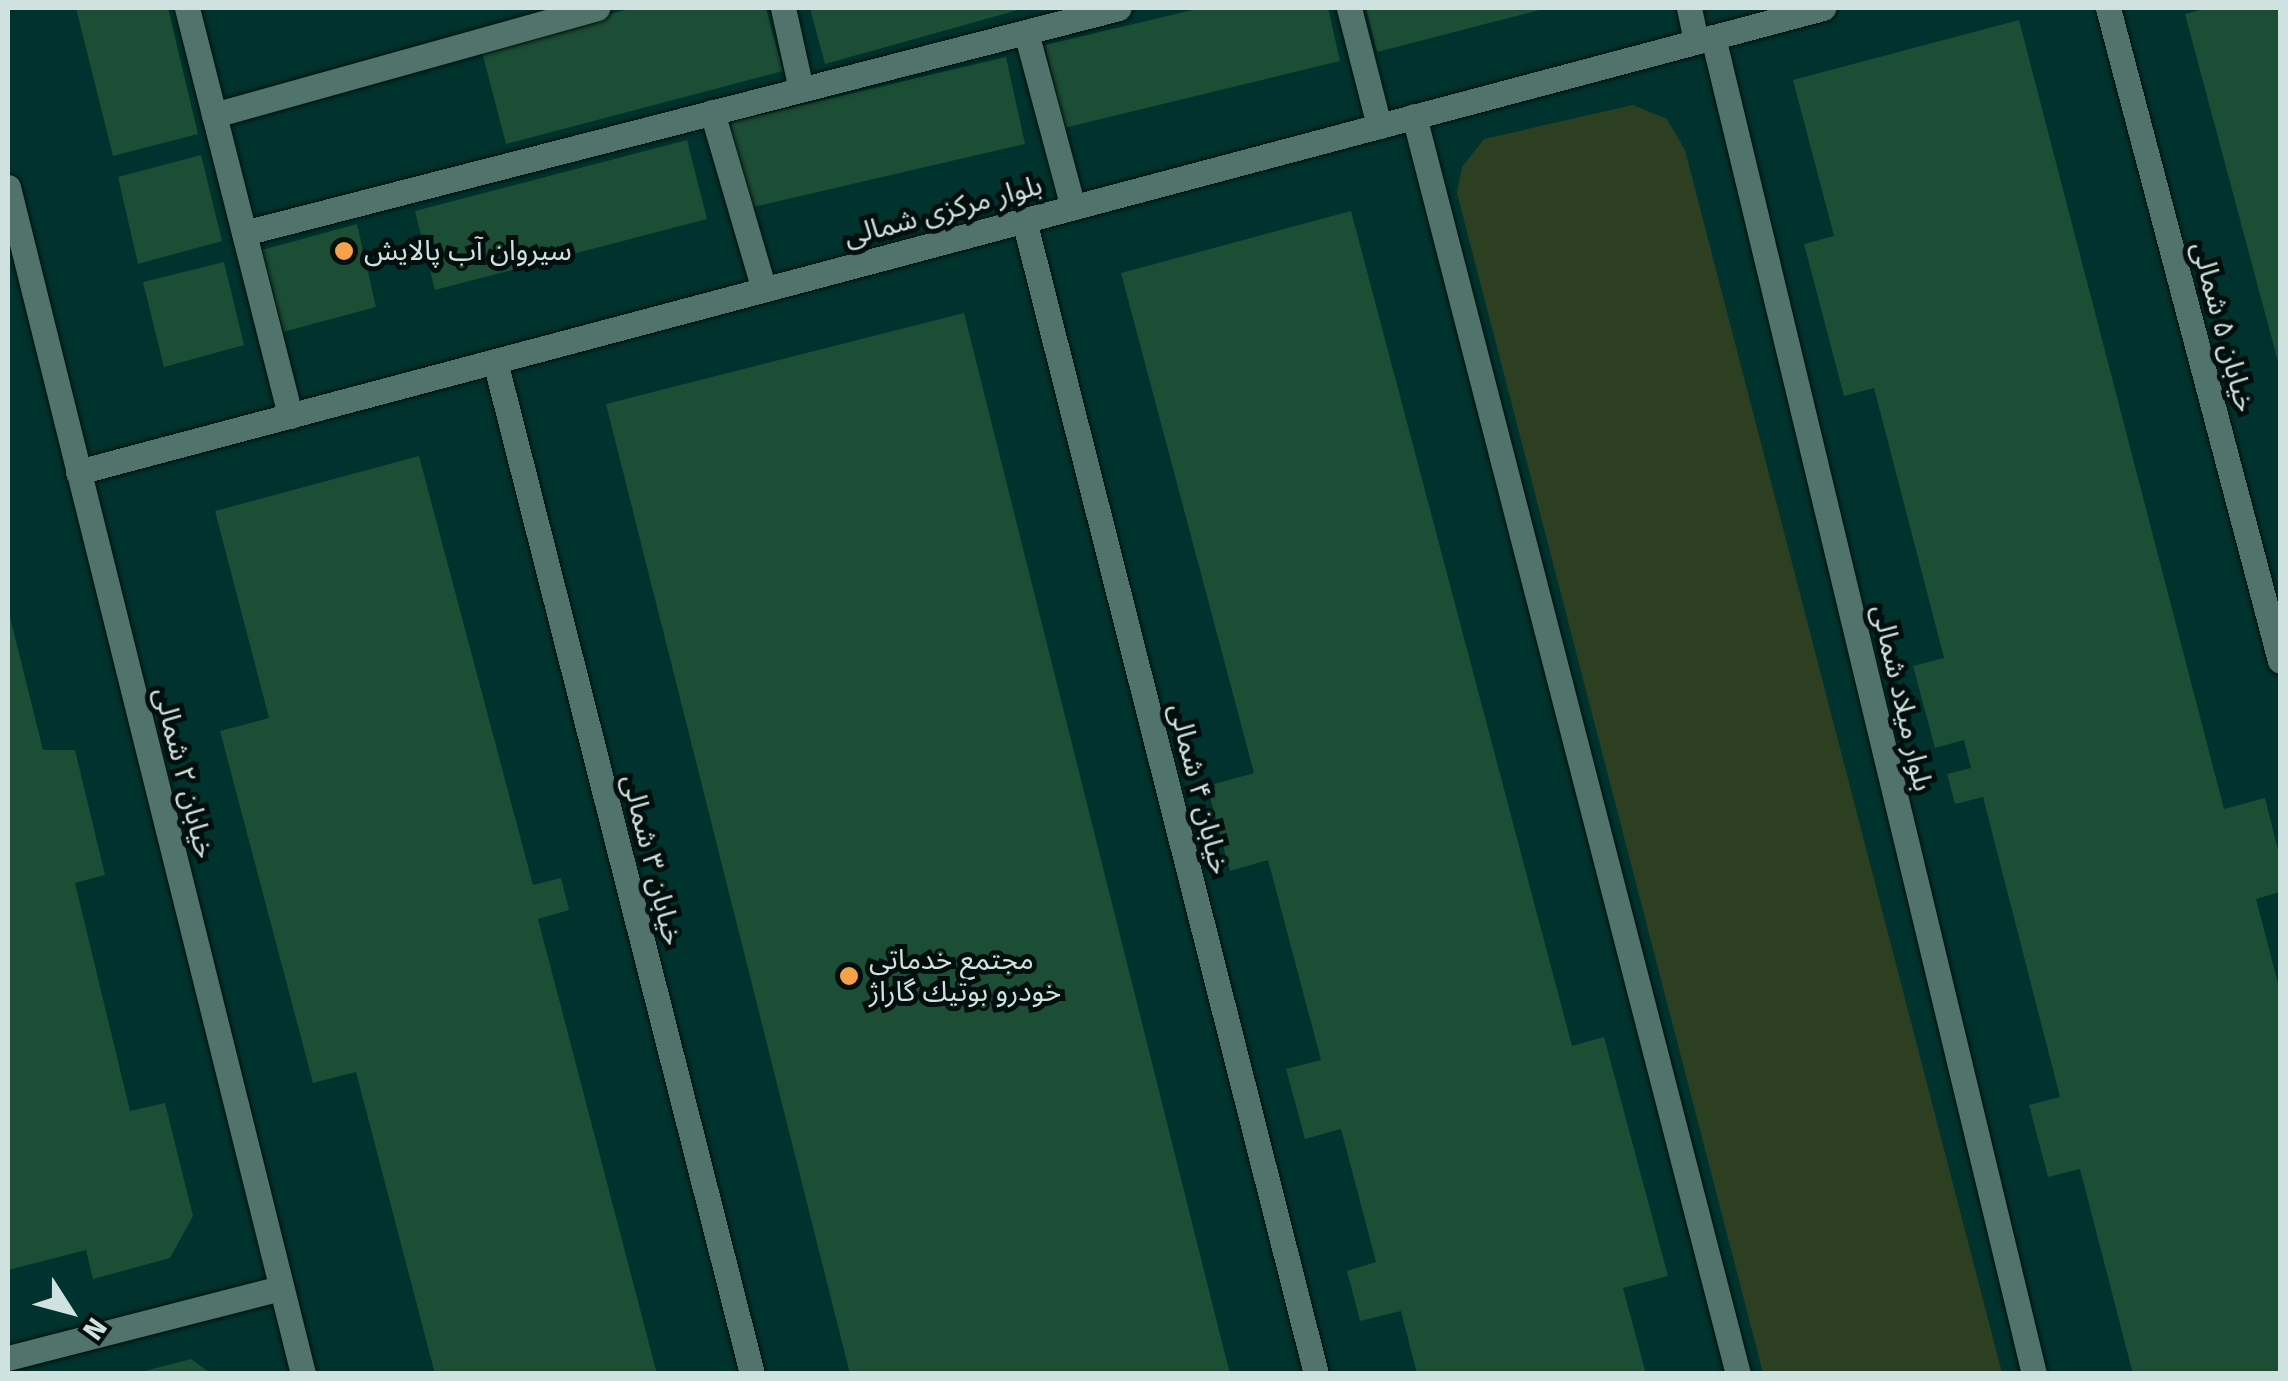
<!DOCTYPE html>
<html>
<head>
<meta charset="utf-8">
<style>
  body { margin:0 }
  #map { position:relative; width:2288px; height:1381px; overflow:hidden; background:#042924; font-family:"Fira Sans","Noto Sans Arabic",sans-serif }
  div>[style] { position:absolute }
  .built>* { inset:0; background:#00332d }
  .green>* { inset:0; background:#2c3f21 }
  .building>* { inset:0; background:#1b4e35 }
  .roads { filter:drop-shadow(0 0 2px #00100d) drop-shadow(0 0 2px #00100d) }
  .minor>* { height:25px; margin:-12.5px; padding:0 12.5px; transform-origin:12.5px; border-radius:12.5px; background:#50736c }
  .dots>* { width:28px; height:28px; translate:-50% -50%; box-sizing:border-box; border:5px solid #030f0c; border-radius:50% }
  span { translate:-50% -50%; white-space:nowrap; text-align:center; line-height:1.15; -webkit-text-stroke:10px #030f0c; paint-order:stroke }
  .street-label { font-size:28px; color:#d0e2df }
  .poi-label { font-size:28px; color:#d0e2df }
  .left { translate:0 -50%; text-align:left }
  .frame { position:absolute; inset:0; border:10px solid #d0e2df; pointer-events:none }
  .north { position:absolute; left:20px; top:1261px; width:100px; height:100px; -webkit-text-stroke:8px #030f0c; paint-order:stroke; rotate:126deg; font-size:28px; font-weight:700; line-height:40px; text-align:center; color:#d0e2df }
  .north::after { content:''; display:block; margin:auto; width:35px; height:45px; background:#d0e2df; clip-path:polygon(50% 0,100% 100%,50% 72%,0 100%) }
</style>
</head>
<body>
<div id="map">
  <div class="built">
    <i style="clip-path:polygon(8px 8px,2280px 8px,2280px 1373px,8px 1373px)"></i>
  </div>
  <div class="green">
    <i style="clip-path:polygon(1633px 105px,1667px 119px,1685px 150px,2002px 1373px,1763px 1373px,1457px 193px,1462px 167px,1484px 139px)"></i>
  </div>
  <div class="building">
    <i style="clip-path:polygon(76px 8px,168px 8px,198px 134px,113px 156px)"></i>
    <i style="clip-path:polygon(633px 8px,766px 8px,783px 71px,506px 144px,481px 48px)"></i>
    <i style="clip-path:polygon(810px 8px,1022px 8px,1022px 9px,825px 64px)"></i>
    <i style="clip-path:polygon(1201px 8px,1328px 8px,1340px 61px,1064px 128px,1045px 45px)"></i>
    <i style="clip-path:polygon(1366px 8px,1543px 8px,1543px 9px,1377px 52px)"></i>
    <i style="clip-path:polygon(2208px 8px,2280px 8px,2280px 369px,2185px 14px)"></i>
    <i style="clip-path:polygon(2019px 20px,2224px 809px,2265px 798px,2280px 858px,2280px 892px,2256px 899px,2280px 991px,2280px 1374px,2133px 1374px,2080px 1169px,2048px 1177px,2029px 1105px,2060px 1097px,1983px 797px,1955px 804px,1947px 774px,1971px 768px,1964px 740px,1935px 748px,1913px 666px,1944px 658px,1874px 388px,1844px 396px,1804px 244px,1834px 236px,1793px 80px)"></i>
    <i style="clip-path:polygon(1006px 57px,1025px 144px,749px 208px,730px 122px)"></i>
    <i style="clip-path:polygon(687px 140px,707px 219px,435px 290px,415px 211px)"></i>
    <i style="clip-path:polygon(201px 155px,222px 241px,138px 264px,118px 177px)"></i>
    <i style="clip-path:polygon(1351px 211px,1572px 1046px,1604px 1037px,1668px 1276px,1623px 1288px,1646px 1374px,1417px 1374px,1401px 1311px,1360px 1321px,1347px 1271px,1376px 1262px,1341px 1129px,1305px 1139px,1286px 1069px,1321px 1060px,1268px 860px,1230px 871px,1207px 786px,1254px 773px,1121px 273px)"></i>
    <i style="clip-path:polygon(357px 224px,376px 307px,283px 332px,262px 250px)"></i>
    <i style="clip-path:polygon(224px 262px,244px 345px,164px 367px,143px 282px)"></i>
    <i style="clip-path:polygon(964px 313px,1230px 1374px,850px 1374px,606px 404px)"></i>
    <i style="clip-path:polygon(419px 456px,533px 885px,561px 878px,569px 910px,538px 919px,657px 1374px,435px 1374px,356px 1072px,313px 1083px,220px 731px,269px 718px,215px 511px)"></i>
    <i style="clip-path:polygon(8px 609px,43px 750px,75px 750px,105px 875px,75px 883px,130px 1111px,165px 1103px,193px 1216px,170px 1258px,93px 1279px,86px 1250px,8px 1270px)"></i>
    <i style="clip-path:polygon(191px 1359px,212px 1374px,142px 1374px,141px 1372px)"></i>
  </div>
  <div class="roads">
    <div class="minor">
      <i style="left:187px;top:8px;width:421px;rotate:75.8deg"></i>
      <i style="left:783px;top:8px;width:83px;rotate:77.5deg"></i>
      <i style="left:1349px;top:8px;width:122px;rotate:75.7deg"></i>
      <i style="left:1689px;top:8px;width:34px;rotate:78deg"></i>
      <i style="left:2108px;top:8px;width:675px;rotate:75.24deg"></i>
      <i style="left:1026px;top:32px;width:181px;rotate:75deg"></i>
      <i style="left:1713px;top:37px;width:1375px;rotate:76.5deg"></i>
      <i style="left:712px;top:112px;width:185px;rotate:73.7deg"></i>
      <i style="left:214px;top:115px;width:398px;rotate:-15.6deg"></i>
      <i style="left:1414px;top:116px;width:1299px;rotate:75.56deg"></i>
      <i style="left:8px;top:187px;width:1223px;rotate:76.04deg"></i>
      <i style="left:1024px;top:220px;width:1190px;rotate:75.8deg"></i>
      <i style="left:244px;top:233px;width:903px;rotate:-14.42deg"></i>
      <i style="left:495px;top:361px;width:1045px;rotate:75.76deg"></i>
      <i style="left:78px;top:472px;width:1806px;rotate:-14.89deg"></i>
      <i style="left:8px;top:1358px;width:282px;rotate:-14.4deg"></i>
    </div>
  </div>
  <div class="dots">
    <i style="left:344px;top:251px;background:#f6a248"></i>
    <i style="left:849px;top:976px;background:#f6a248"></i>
  </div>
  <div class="street-label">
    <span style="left:943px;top:211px;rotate:-15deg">بلوار مرکزی شمالی</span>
    <span style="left:2223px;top:327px;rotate:75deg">خیابان ۵ شمالی</span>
    <span style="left:1902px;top:698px;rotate:77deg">بلوار میلاد شمالی</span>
    <span style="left:184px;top:773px;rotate:76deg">خیابان ۲ شمالی</span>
    <span style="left:1199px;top:789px;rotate:76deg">خیابان ۴ شمالی</span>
    <span style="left:652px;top:860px;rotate:76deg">خیابان ۳ شمالی</span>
  </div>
  <div class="poi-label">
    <span class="left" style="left:364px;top:251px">سیروان آب پالایش</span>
    <span class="left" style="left:869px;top:976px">مجتمع خدماتي<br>خودرو بوتيك گاراژ</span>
  </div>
  <div class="frame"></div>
  <div class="north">N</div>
</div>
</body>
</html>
